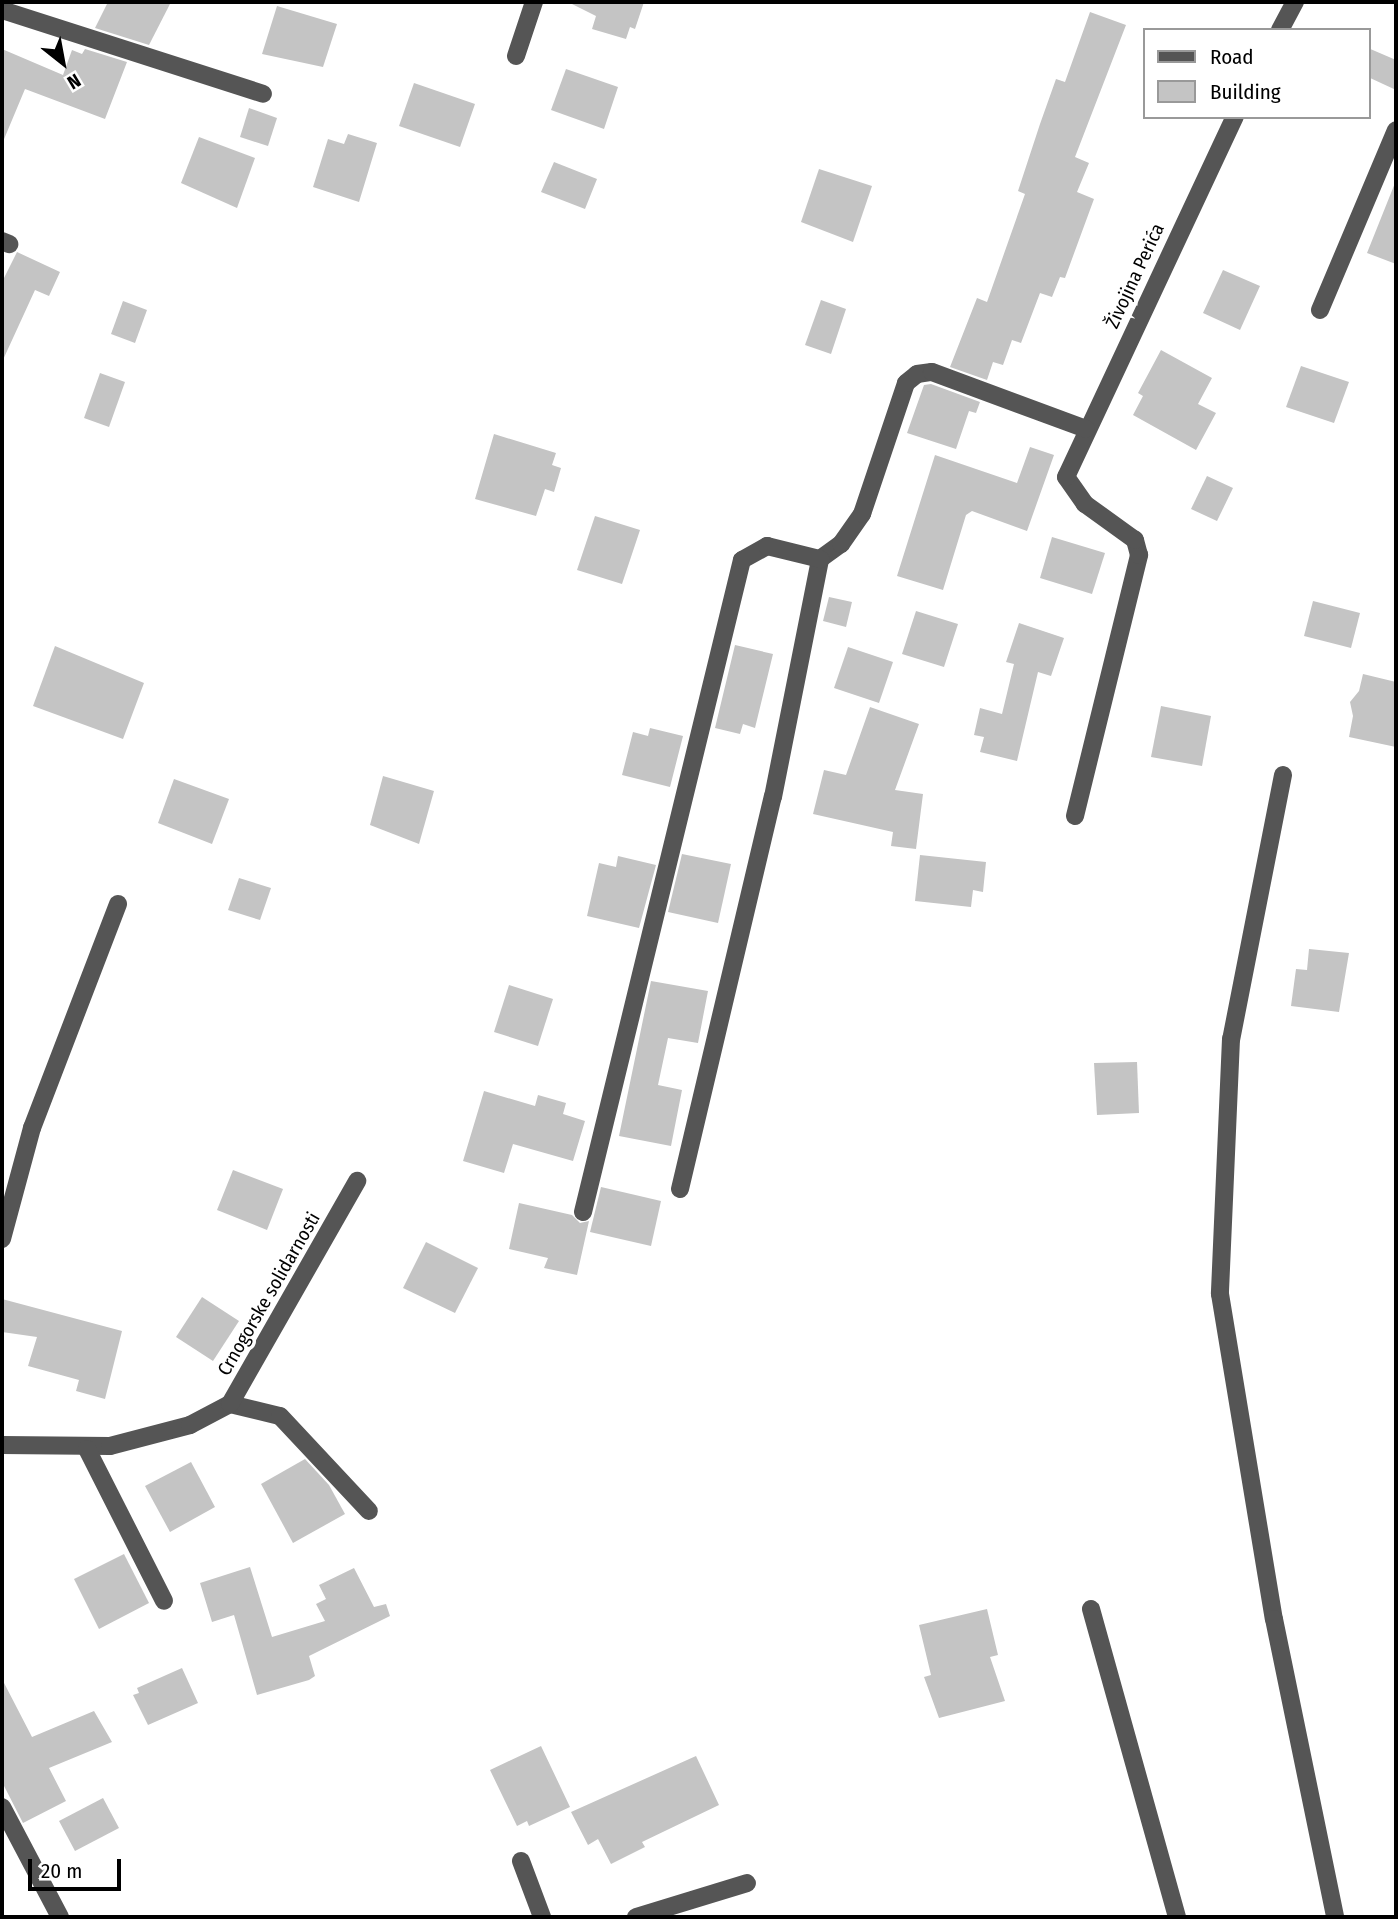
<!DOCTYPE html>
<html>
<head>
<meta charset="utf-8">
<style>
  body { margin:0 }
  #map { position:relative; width:1398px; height:1919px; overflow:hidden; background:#fff; font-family:"Fira Sans Condensed",sans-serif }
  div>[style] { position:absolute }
  .building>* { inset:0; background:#c4c4c4 }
  .minor>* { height:18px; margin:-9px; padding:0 9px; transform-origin:9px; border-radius:9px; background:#555 }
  span { translate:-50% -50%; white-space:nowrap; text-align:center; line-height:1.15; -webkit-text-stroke:7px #fff; paint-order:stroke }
  .street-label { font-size:19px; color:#000 }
  .frame { position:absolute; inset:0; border:4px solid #000; pointer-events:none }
  .legend { position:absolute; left:1143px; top:28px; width:228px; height:91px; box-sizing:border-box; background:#fff; border:2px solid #999; margin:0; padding:9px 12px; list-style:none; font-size:21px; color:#000 }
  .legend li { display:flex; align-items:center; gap:14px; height:35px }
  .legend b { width:35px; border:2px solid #999 }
  .north { position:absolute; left:28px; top:28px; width:70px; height:70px; -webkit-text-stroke:5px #fff; paint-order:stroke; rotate:149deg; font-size:19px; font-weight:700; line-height:28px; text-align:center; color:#000 }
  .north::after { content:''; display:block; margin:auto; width:24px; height:32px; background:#000; clip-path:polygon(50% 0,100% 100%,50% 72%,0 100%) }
  .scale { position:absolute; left:28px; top:1859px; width:93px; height:32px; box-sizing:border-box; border:4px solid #000; border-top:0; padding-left:9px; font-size:21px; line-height:24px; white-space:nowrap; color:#000; -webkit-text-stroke:5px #fff; paint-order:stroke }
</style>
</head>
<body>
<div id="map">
  <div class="building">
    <i style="clip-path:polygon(108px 2px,171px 2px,149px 45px,95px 28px)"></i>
    <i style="clip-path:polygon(568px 2px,644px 2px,635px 29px,630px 27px,626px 39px,592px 29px,596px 16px)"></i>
    <i style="clip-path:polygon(277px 6px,337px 24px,323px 67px,262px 54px)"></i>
    <i style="clip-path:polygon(1090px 12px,1126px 25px,1075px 157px,1089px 163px,1077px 192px,1094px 199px,1065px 278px,1060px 277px,1052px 297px,1040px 293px,1021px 343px,1012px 340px,1003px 365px,993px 362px,987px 380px,950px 367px,977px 298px,987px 302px,1025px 194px,1018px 191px,1040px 124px,1056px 79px,1065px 82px)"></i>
    <i style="clip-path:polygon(1368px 48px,1396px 60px,1396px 90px,1368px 77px)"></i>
    <i style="clip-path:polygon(2px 49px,63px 75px,72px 50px,82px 54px,85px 49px,127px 62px,105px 119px,25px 89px,2px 144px)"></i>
    <i style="clip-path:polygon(566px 69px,618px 87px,604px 129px,551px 110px)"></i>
    <i style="clip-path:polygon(414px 83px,475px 104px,460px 147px,399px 126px)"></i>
    <i style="clip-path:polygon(249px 108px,277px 118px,268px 146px,240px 137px)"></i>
    <i style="clip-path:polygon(348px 134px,377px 143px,359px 202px,313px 187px,328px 139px,344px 144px)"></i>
    <i style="clip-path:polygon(199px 137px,255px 158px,237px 208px,181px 183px)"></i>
    <i style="clip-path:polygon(554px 162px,597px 179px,585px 209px,541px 192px)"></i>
    <i style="clip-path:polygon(819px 169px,872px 186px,853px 242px,801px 222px)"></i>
    <i style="clip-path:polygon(1395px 183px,1396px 183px,1396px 264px,1367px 253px)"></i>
    <i style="clip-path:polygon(17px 252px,60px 272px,49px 296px,35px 290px,2px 362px,2px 282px)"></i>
    <i style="clip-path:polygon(1223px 270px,1260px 286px,1240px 330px,1203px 313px)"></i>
    <i style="clip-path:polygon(821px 300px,846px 309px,831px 354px,805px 345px)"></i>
    <i style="clip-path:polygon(123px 301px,147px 310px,135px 343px,111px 334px)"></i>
    <i style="clip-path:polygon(1161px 350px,1212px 378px,1198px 404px,1216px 413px,1196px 450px,1133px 415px,1143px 396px,1138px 393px)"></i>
    <i style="clip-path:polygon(1301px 366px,1349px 382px,1334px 423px,1286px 407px)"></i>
    <i style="clip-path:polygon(100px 373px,125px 382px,109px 427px,84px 418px)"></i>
    <i style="clip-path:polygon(931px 384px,980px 402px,976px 413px,969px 411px,956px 449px,907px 433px,924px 385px)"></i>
    <i style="clip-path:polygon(494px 434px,556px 453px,552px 465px,561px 468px,554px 492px,545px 489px,536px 516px,475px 499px)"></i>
    <i style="clip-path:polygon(1030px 447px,1054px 455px,1027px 531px,972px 511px,966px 515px,943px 590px,897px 576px,935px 455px,1017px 483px)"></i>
    <i style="clip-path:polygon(1207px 476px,1233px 488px,1217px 521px,1191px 509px)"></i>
    <i style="clip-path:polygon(595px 516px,640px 530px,622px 584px,577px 570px)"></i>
    <i style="clip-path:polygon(1052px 537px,1105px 553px,1092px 594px,1040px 578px)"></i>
    <i style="clip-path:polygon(829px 597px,852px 602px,846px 627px,823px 621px)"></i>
    <i style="clip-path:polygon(1313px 601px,1360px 613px,1351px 648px,1304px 636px)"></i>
    <i style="clip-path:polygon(916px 611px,958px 624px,944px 667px,902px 654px)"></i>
    <i style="clip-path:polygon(1019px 623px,1064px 638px,1051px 676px,1038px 672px,1017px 761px,980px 752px,984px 737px,974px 735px,980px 708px,1002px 714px,1014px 664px,1006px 662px)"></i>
    <i style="clip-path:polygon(735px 645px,773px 654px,755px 728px,743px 724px,740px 734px,715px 728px)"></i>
    <i style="clip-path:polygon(55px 646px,144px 683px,123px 739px,33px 706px)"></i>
    <i style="clip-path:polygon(848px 647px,893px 662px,879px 703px,834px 688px)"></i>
    <i style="clip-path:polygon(1363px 674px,1396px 682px,1396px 747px,1349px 737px,1353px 716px,1350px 702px,1359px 691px)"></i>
    <i style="clip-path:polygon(1161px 706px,1211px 716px,1202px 766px,1151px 757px)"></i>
    <i style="clip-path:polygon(870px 707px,919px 724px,895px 790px,923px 794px,916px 849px,891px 846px,893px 832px,813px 814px,824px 770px,846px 775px)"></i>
    <i style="clip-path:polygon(650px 728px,683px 736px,670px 787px,622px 775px,633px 732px,648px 736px)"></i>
    <i style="clip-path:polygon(383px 776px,434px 791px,419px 844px,370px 825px)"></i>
    <i style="clip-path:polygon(174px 779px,229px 799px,212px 844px,158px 823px)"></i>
    <i style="clip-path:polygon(682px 854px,731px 864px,718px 923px,668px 912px)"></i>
    <i style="clip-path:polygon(920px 855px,986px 862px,983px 892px,973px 890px,971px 907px,915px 901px)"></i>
    <i style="clip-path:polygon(618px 856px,656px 865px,639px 928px,587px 916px,599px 863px,616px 867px)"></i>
    <i style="clip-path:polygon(239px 878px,271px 888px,260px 920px,228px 910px)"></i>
    <i style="clip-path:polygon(1309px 949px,1349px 953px,1339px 1012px,1291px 1006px,1296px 969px,1307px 970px)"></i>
    <i style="clip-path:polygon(651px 981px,708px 991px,698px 1043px,668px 1038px,658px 1085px,682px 1090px,671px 1146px,619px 1136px)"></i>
    <i style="clip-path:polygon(509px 985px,553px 999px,538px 1046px,494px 1032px)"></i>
    <i style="clip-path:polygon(1137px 1062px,1139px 1113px,1097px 1115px,1094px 1063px)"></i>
    <i style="clip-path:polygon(484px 1091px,535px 1106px,538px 1095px,566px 1103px,563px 1114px,585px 1121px,573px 1161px,513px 1144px,504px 1173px,463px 1161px)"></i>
    <i style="clip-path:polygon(233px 1170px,283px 1189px,267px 1230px,217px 1210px)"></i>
    <i style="clip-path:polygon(601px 1187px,661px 1201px,651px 1246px,590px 1232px)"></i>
    <i style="clip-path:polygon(519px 1203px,572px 1215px,580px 1223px,589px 1221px,577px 1275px,544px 1268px,548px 1258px,509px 1249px)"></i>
    <i style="clip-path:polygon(426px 1242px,478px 1268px,455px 1313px,403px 1288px)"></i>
    <i style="clip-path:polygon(202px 1297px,239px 1321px,213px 1361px,176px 1337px)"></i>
    <i style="clip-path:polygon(2px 1299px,122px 1331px,105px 1399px,76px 1391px,79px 1380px,28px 1366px,37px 1337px,2px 1332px)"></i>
    <i style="clip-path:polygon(305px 1459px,329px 1485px,345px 1514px,293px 1543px,261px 1484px)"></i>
    <i style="clip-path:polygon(191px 1462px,215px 1507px,170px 1532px,145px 1486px)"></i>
    <i style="clip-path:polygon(124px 1554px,149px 1603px,99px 1629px,74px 1579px)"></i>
    <i style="clip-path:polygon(250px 1567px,272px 1637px,325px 1621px,316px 1604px,326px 1599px,319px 1585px,354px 1568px,374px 1607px,386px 1604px,390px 1616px,309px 1656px,315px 1676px,309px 1680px,257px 1695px,234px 1615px,212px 1622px,200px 1583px)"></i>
    <i style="clip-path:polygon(987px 1609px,998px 1655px,990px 1657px,1005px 1701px,939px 1718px,924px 1677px,931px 1675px,919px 1625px)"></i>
    <i style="clip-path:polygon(182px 1668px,198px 1703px,148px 1725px,133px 1695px,139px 1693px,137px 1688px)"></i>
    <i style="clip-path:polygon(2px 1679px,32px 1737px,94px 1711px,112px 1742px,49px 1768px,66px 1801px,23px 1823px,2px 1782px)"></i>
    <i style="clip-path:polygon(541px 1746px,570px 1807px,529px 1826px,527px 1821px,517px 1826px,490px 1770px)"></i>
    <i style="clip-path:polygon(696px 1756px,719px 1805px,642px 1842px,645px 1847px,611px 1864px,598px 1839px,588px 1845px,571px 1812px)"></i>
    <i style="clip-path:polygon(103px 1798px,119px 1828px,75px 1851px,59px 1821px)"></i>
  </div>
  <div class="minor">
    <i style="left:2px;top:10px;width:274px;rotate:17.8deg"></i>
    <i style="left:1280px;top:30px;width:32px;rotate:-62deg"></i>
    <i style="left:516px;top:56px;width:57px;rotate:-71.6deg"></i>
    <i style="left:2px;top:241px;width:8px;rotate:23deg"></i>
    <i style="left:1320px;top:310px;width:195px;rotate:-67.1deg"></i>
    <i style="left:1283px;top:775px;width:269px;rotate:101.1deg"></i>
    <i style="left:1231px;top:1039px;width:255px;rotate:92.5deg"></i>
    <i style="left:1220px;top:1294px;width:329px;rotate:80.6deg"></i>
    <i style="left:1274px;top:1619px;width:304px;rotate:78.4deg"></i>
    <i style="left:1075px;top:816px;width:269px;rotate:-76.2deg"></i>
    <i style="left:1139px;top:555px;width:16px;rotate:-105deg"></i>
    <i style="left:1135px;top:540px;width:62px;rotate:-144.2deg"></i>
    <i style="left:1085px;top:504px;width:33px;rotate:-125deg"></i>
    <i style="left:1066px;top:477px;width:398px;rotate:-64.9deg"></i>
    <i style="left:680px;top:1189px;width:403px;rotate:-76.7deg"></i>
    <i style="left:773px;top:797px;width:243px;rotate:-78.8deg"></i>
    <i style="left:820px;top:559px;width:26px;rotate:-36deg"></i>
    <i style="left:841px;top:544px;width:37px;rotate:-55deg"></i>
    <i style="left:862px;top:514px;width:138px;rotate:-71.4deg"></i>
    <i style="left:906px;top:383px;width:14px;rotate:-39deg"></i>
    <i style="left:917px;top:374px;width:15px;rotate:-8deg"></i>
    <i style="left:932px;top:372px;width:164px;rotate:20.3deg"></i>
    <i style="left:583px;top:1212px;width:671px;rotate:-76.3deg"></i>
    <i style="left:742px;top:560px;width:29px;rotate:-29deg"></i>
    <i style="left:767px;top:546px;width:55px;rotate:13.8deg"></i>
    <i style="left:2px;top:1239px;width:115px;rotate:-74.9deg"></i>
    <i style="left:32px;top:1128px;width:240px;rotate:-69deg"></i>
    <i style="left:230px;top:1404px;width:51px;rotate:13.5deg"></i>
    <i style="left:280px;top:1416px;width:130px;rotate:46.9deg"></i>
    <i style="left:2px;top:1445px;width:108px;rotate:0.5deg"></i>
    <i style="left:110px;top:1446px;width:83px;rotate:-14.7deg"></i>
    <i style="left:190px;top:1425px;width:45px;rotate:-27.7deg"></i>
    <i style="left:230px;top:1404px;width:257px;rotate:-60.3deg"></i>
    <i style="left:87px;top:1449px;width:170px;rotate:63.1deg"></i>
    <i style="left:1091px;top:1609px;width:320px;rotate:74.4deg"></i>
    <i style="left:2px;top:1807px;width:124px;rotate:62.2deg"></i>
    <i style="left:521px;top:1861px;width:60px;rotate:69.4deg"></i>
    <i style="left:636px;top:1917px;width:116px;rotate:-17deg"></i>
  </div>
  <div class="street-label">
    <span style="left:1135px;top:276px;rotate:-65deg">Živojina Perića</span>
    <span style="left:269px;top:1294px;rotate:-60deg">Crnogorske solidarnosti</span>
  </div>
  <div class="frame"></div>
  <ul class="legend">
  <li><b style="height:9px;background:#555"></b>Road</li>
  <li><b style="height:19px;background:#c4c4c4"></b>Building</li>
  </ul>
  <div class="north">N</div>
  <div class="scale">20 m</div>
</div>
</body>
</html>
